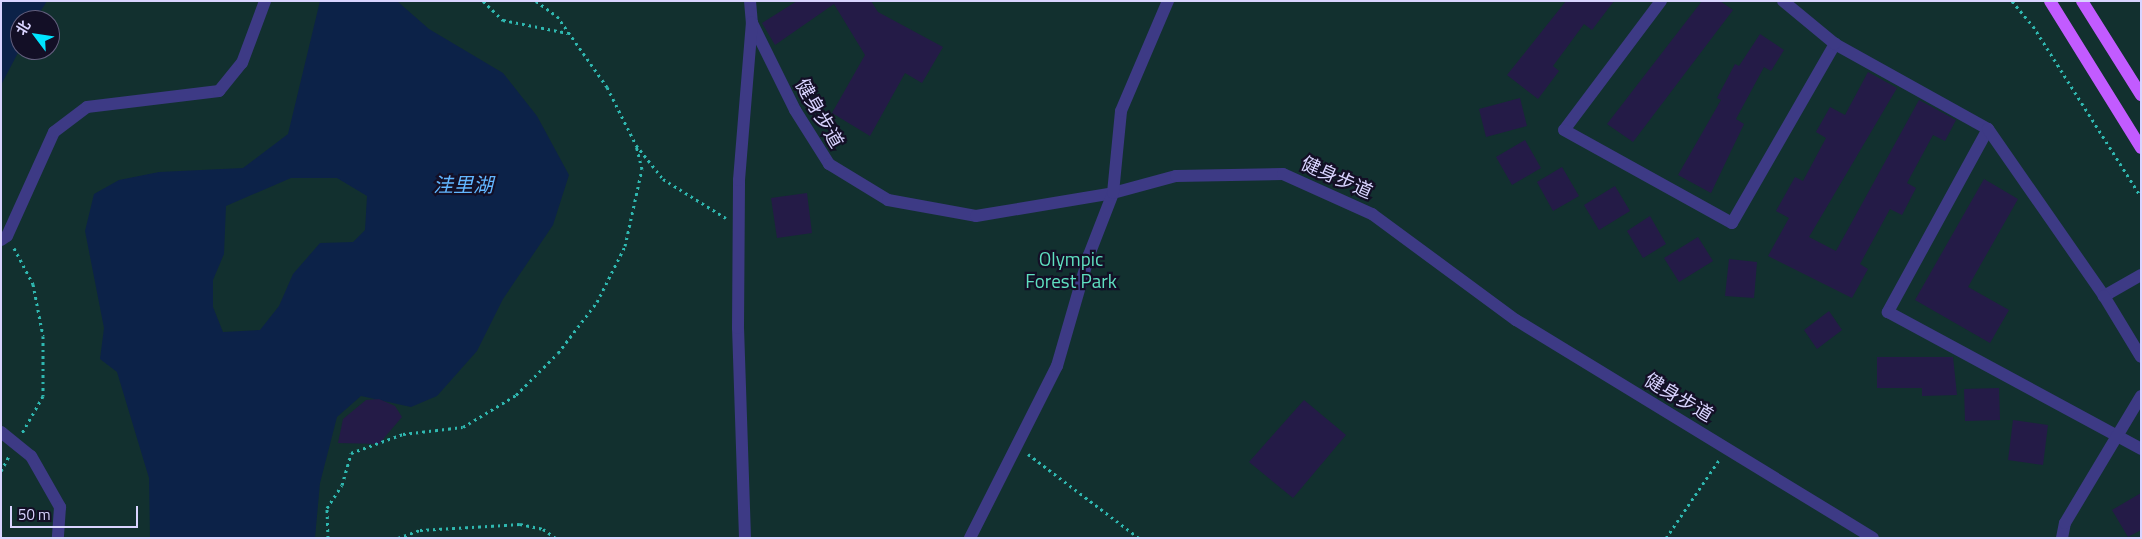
<!DOCTYPE html>
<html>
<head>
<meta charset="utf-8">
<style>
  body { margin:0 }
  #map { position:relative; width:2142px; height:539px; overflow:hidden; background:#130f26; font-family:"Titillium Web","Noto Sans SC",sans-serif }
  div>[style] { position:absolute }
  .green>* { inset:0; background:#12302f }
  .water>* { inset:0; background:#0c2248 }
  .building>* { inset:0; background:#241b47 }
  .path>* { height:3px; margin-top:-1.5px; transform-origin:0; background:repeating-linear-gradient(90deg,#2fb8b0 0 2.5px,transparent 0 6.5px) }
  .minor>* { height:12px; margin:-6px; padding:0 6px; transform-origin:6px; border-radius:6px; background:#3d3a85 }
  .major>* { height:12px; margin:-6px; padding:0 6px; transform-origin:6px; border-radius:6px; background:#c25bff }
  span { translate:-50% -50%; white-space:nowrap; text-align:center; line-height:1.15; -webkit-text-stroke:4.5px #130f26; paint-order:stroke }
  .street-label { font-size:19px; color:#d9d4ff }
  .park-label { font-size:19px; color:#5fe0c0 }
  .water-label { font-size:20px; color:#62b6ff; font-style:italic }
  .frame { position:absolute; inset:0; border:2px solid #d9d4ff; pointer-events:none }
  .north { position:absolute; left:10px; top:10px; width:50px; height:50px; box-sizing:border-box; background:#130f26; border:1px solid #625e7d; border-radius:50%; rotate:301deg; font-size:14px; font-weight:700; line-height:20px; text-align:center; color:#d9d4ff }
  .north::after { content:''; display:block; margin:auto; width:18px; height:22px; background:#00e5ff; clip-path:polygon(50% 0,100% 100%,50% 72%,0 100%) }
  .scale { position:absolute; left:10px; top:506px; width:128px; height:22px; box-sizing:border-box; border:2px solid #d9d4ff; border-top:0; padding-left:6px; font-size:15px; line-height:18px; white-space:nowrap; color:#d9d4ff; -webkit-text-stroke:4px #130f26; paint-order:stroke }
</style>
</head>
<body>
<div id="map">
  <div class="green">
    <i style="clip-path:polygon(evenodd,1px 1px,2141px 1px,2141px 538px,1px 538px,1px 1px,20px 20px,50px 20px,50px 50px,20px 50px,20px 20px)"></i>
  </div>
  <div class="water">
    <i style="clip-path:polygon(1px 1px,47px 1px,35px 20px,20px 20px,20px 49px,1px 85px)"></i>
    <i style="clip-path:polygon(evenodd,320px 1px,397px 1px,429px 29px,503px 73px,537px 116px,569px 175px,553px 225px,503px 299px,477px 351px,437px 396px,411px 407px,361px 396px,337px 417px,320px 483px,315px 538px,150px 538px,149px 478px,117px 372px,100px 359px,104px 328px,85px 231px,94px 194px,119px 180px,159px 172px,243px 168px,288px 134px,320px 1px,291px 178px,337px 178px,367px 196px,365px 230px,353px 242px,320px 243px,293px 274px,279px 306px,260px 330px,223px 332px,213px 307px,213px 280px,224px 254px,226px 206px,291px 178px)"></i>
  </div>
  <div class="building">
    <i style="clip-path:polygon(797px 1px,871px 1px,878px 12px,943px 47px,922px 83px,905px 73px,870px 136px,832px 113px,865px 55px,834px 4px,775px 45px,762px 23px)"></i>
    <i style="clip-path:polygon(1566px 1px,1614px 1px,1592px 30px,1584px 24px,1553px 66px,1559px 71px,1538px 99px,1507px 75px)"></i>
    <i style="clip-path:polygon(1702px 1px,1720px 1px,1733px 10px,1633px 142px,1607px 124px)"></i>
    <i style="clip-path:polygon(1760px 34px,1784px 50px,1771px 71px,1764px 67px,1736px 119px,1744px 124px,1711px 193px,1678px 175px,1721px 100px,1717px 98px,1735px 64px,1739px 66px)"></i>
    <i style="clip-path:polygon(1868px 72px,1897px 88px,1809px 237px,1836px 251px,1919px 100px,1956px 120px,1945px 141px,1933px 135px,1907px 183px,1916px 188px,1902px 215px,1890px 209px,1860px 264px,1868px 269px,1852px 298px,1768px 256px,1789px 218px,1776px 211px,1795px 177px,1803px 181px,1826px 138px,1816px 132px,1830px 107px,1845px 115px)"></i>
    <i style="clip-path:polygon(1520px 98px,1527px 126px,1486px 137px,1479px 109px)"></i>
    <i style="clip-path:polygon(1525px 140px,1541px 168px,1512px 185px,1496px 157px)"></i>
    <i style="clip-path:polygon(1562px 167px,1579px 196px,1553px 211px,1537px 182px)"></i>
    <i style="clip-path:polygon(1984px 179px,2018px 199px,1968px 287px,2009px 310px,1990px 343px,1915px 300px)"></i>
    <i style="clip-path:polygon(1615px 186px,1630px 211px,1599px 230px,1584px 205px)"></i>
    <i style="clip-path:polygon(807px 193px,812px 233px,777px 238px,771px 198px)"></i>
    <i style="clip-path:polygon(1650px 216px,1666px 244px,1643px 258px,1627px 231px)"></i>
    <i style="clip-path:polygon(1698px 237px,1713px 261px,1679px 282px,1664px 258px)"></i>
    <i style="clip-path:polygon(1729px 259px,1757px 262px,1754px 298px,1725px 296px)"></i>
    <i style="clip-path:polygon(1829px 311px,1842px 330px,1817px 349px,1804px 330px)"></i>
    <i style="clip-path:polygon(1877px 357px,1953px 357px,1957px 395px,1922px 396px,1922px 388px,1877px 388px)"></i>
    <i style="clip-path:polygon(1999px 388px,2000px 420px,1965px 421px,1964px 389px)"></i>
    <i style="clip-path:polygon(379px 399px,395px 406px,402px 417px,379px 444px,338px 443px,343px 419px,366px 400px)"></i>
    <i style="clip-path:polygon(1304px 400px,1346px 435px,1293px 498px,1249px 462px)"></i>
    <i style="clip-path:polygon(2013px 420px,2048px 425px,2043px 465px,2008px 460px)"></i>
    <i style="clip-path:polygon(2141px 493px,2141px 530px,2128px 537px,2112px 510px)"></i>
  </div>
  <div class="path">
    <i style="left:483px;top:1px;width:28px;rotate:44deg"></i>
    <i style="left:503px;top:20px;width:66px;rotate:11.3deg"></i>
    <i style="left:536px;top:1px;width:26px;rotate:36deg"></i>
    <i style="left:557px;top:16px;width:87px;rotate:54.8deg"></i>
    <i style="left:607px;top:87px;width:65px;rotate:63.4deg"></i>
    <i style="left:636px;top:145px;width:43px;rotate:51.5deg"></i>
    <i style="left:663px;top:179px;width:74px;rotate:31.8deg"></i>
    <i style="left:2012px;top:1px;width:33px;rotate:50deg"></i>
    <i style="left:2033px;top:26px;width:202px;rotate:57.7deg"></i>
    <i style="left:14px;top:248px;width:41px;rotate:62.2deg"></i>
    <i style="left:33px;top:284px;width:53px;rotate:79.1deg"></i>
    <i style="left:43px;top:336px;width:60px;rotate:90deg"></i>
    <i style="left:43px;top:396px;width:43px;rotate:119.6deg"></i>
    <i style="left:1028px;top:454px;width:139px;rotate:37.1deg"></i>
    <i style="left:1px;top:471px;width:17px;rotate:-62deg"></i>
    <i style="left:328px;top:538px;width:30px;rotate:-92deg"></i>
    <i style="left:327px;top:508px;width:27px;rotate:-57deg"></i>
    <i style="left:342px;top:485px;width:33px;rotate:-74deg"></i>
    <i style="left:351px;top:453px;width:55px;rotate:-20.1deg"></i>
    <i style="left:403px;top:434px;width:60px;rotate:-6.7deg"></i>
    <i style="left:463px;top:427px;width:62px;rotate:-31.1deg"></i>
    <i style="left:516px;top:395px;width:59px;rotate:-45deg"></i>
    <i style="left:558px;top:353px;width:64px;rotate:-52.6deg"></i>
    <i style="left:597px;top:302px;width:63px;rotate:-63.4deg"></i>
    <i style="left:625px;top:246px;width:79px;rotate:-77.6deg"></i>
    <i style="left:642px;top:169px;width:25px;rotate:-104deg"></i>
    <i style="left:398px;top:538px;width:23px;rotate:-20deg"></i>
    <i style="left:420px;top:530px;width:100px;rotate:-3.4deg"></i>
    <i style="left:520px;top:524px;width:24px;rotate:12deg"></i>
    <i style="left:543px;top:529px;width:16px;rotate:35deg"></i>
    <i style="left:1666px;top:538px;width:94px;rotate:-55.8deg"></i>
  </div>
  <div class="minor">
    <i style="left:750px;top:1px;width:22px;rotate:85deg"></i>
    <i style="left:752px;top:23px;width:97px;rotate:63.7deg"></i>
    <i style="left:795px;top:110px;width:64px;rotate:57.8deg"></i>
    <i style="left:829px;top:164px;width:69px;rotate:31.4deg"></i>
    <i style="left:888px;top:200px;width:89px;rotate:10.3deg"></i>
    <i style="left:976px;top:216px;width:139px;rotate:-9.5deg"></i>
    <i style="left:1113px;top:193px;width:65px;rotate:-15.1deg"></i>
    <i style="left:1176px;top:176px;width:107px;rotate:-1.1deg"></i>
    <i style="left:1283px;top:174px;width:98px;rotate:24.2deg"></i>
    <i style="left:1372px;top:214px;width:179px;rotate:36.4deg"></i>
    <i style="left:1516px;top:320px;width:418px;rotate:31.4deg"></i>
    <i style="left:1661px;top:1px;width:161px;rotate:126.9deg"></i>
    <i style="left:1564px;top:130px;width:192px;rotate:29deg"></i>
    <i style="left:1732px;top:223px;width:207px;rotate:-60.1deg"></i>
    <i style="left:1835px;top:44px;width:175px;rotate:29.1deg"></i>
    <i style="left:1988px;top:129px;width:209px;rotate:118.7deg"></i>
    <i style="left:1888px;top:312px;width:288px;rotate:28.4deg"></i>
    <i style="left:1783px;top:1px;width:67px;rotate:39.6deg"></i>
    <i style="left:1988px;top:129px;width:203px;rotate:55.2deg"></i>
    <i style="left:1px;top:240px;width:7px;rotate:-34deg"></i>
    <i style="left:7px;top:236px;width:114px;rotate:-65.7deg"></i>
    <i style="left:54px;top:132px;width:41px;rotate:-37.1deg"></i>
    <i style="left:87px;top:107px;width:133px;rotate:-6.9deg"></i>
    <i style="left:219px;top:91px;width:36px;rotate:-51deg"></i>
    <i style="left:242px;top:63px;width:66px;rotate:-69.6deg"></i>
    <i style="left:2141px;top:275px;width:43px;rotate:150.4deg"></i>
    <i style="left:2104px;top:296px;width:71px;rotate:58.8deg"></i>
    <i style="left:1px;top:432px;width:38px;rotate:39deg"></i>
    <i style="left:31px;top:456px;width:59px;rotate:60.4deg"></i>
    <i style="left:60px;top:507px;width:31px;rotate:94deg"></i>
    <i style="left:745px;top:538px;width:210px;rotate:-91.9deg"></i>
    <i style="left:738px;top:328px;width:148px;rotate:-89.6deg"></i>
    <i style="left:739px;top:180px;width:158px;rotate:-85.3deg"></i>
    <i style="left:970px;top:538px;width:193px;rotate:-63.2deg"></i>
    <i style="left:1057px;top:366px;width:116px;rotate:-73.9deg"></i>
    <i style="left:1089px;top:255px;width:66px;rotate:-68.8deg"></i>
    <i style="left:1113px;top:193px;width:82px;rotate:-84.4deg"></i>
    <i style="left:1121px;top:111px;width:120px;rotate:-66.9deg"></i>
    <i style="left:2062px;top:538px;width:15px;rotate:-79deg"></i>
    <i style="left:2065px;top:523px;width:148px;rotate:-59.1deg"></i>
  </div>
  <div class="major">
    <i style="left:2050px;top:1px;width:173px;rotate:58.2deg"></i>
    <i style="left:2082px;top:1px;width:111px;rotate:57.9deg"></i>
  </div>
  <div class="street-label">
    <span style="left:820px;top:113px;rotate:60deg">健身步道</span>
    <span style="left:1337px;top:177px;rotate:24deg">健身步道</span>
    <span style="left:1679px;top:397px;rotate:31deg">健身步道</span>
  </div>
  <div class="park-label">
    <span style="left:1071px;top:270px">Olympic<br>Forest Park</span>
  </div>
  <div class="water-label">
    <span style="left:463px;top:184px">洼里湖</span>
  </div>
  <div class="frame"></div>
  <div class="north">北</div>
  <div class="scale">50 m</div>
</div>
</body>
</html>
